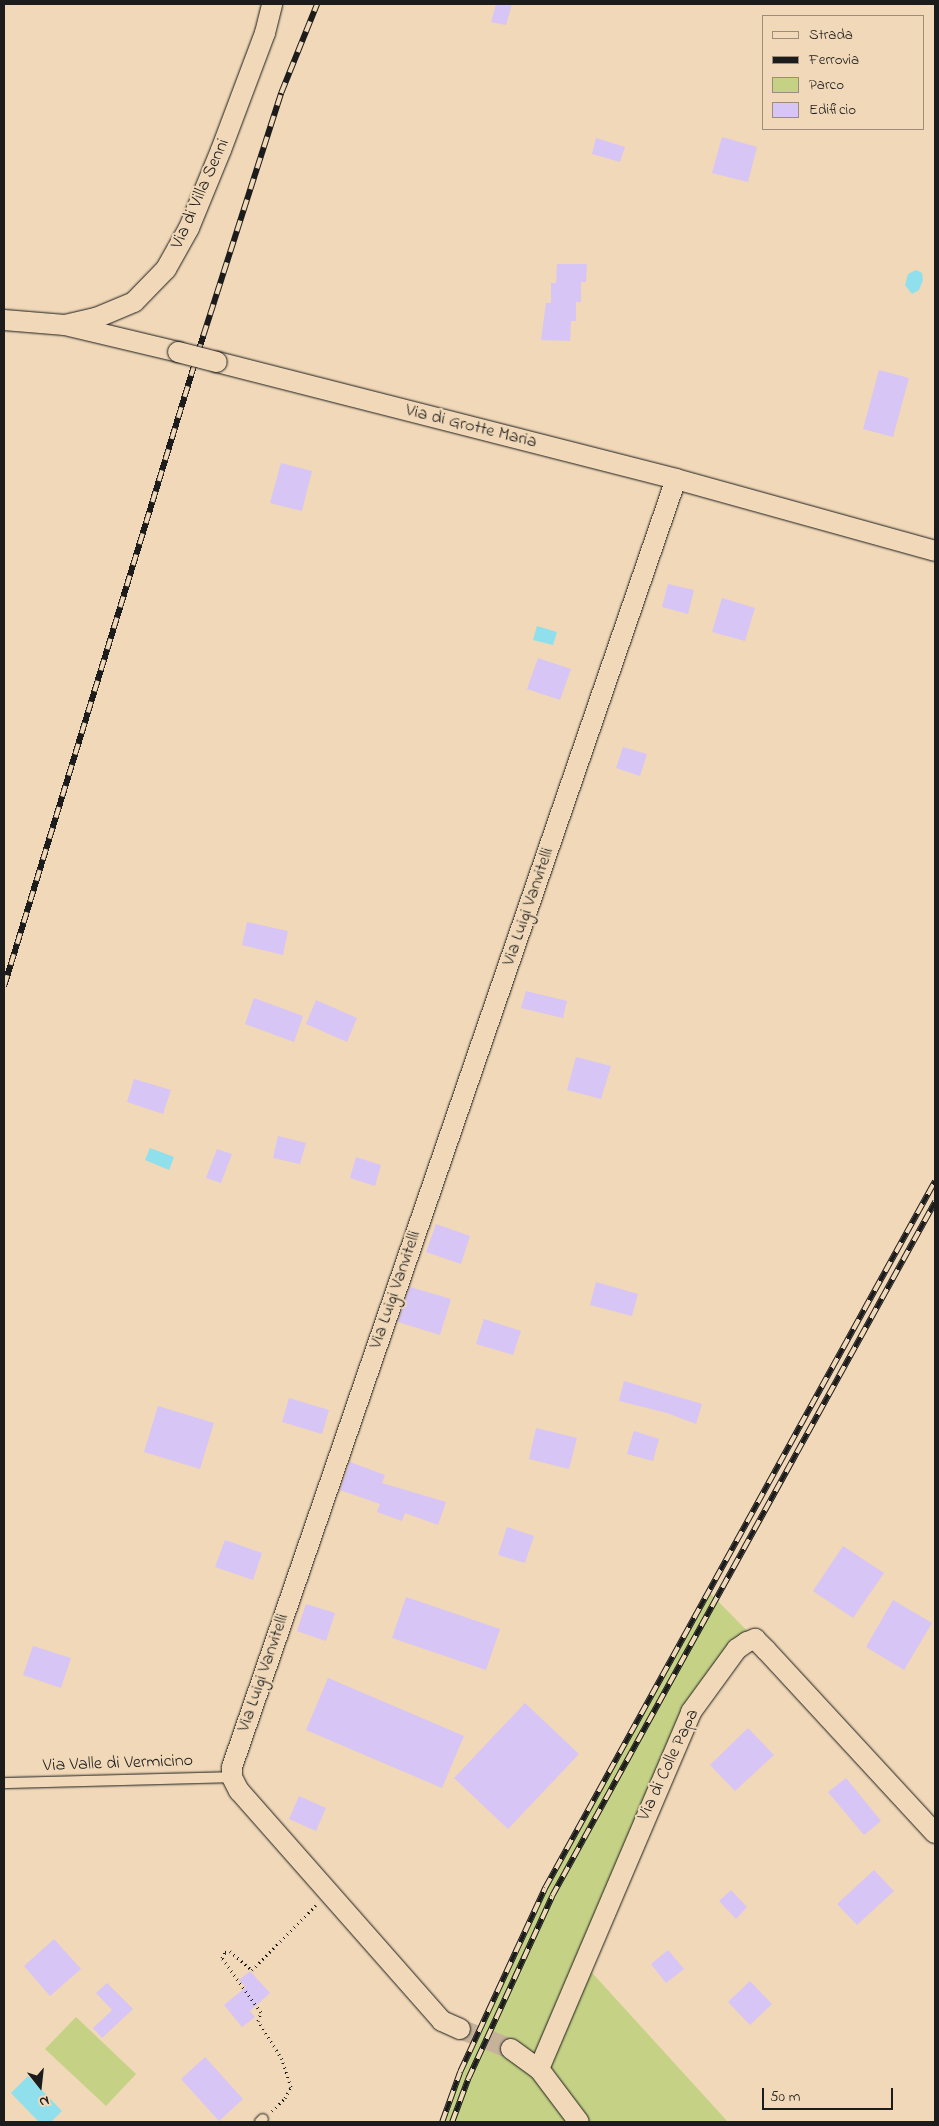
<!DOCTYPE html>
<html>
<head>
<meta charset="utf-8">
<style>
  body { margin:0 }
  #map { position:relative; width:939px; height:2126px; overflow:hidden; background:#f0d8b8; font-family:"Indie Flower",sans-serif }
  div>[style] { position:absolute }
  .green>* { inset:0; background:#c5d286 }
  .water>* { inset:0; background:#8fdfed }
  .building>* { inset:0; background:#d7c5f6 }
  .street-tunnel>* { height:20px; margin-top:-10px; transform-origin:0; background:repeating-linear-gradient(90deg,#c6b299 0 20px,transparent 0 30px) }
  .path>* { height:3px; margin-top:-1.5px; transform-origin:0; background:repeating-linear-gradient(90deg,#1c1c1c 0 1px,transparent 0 5px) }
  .roads { filter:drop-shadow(0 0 1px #1c1c1c) drop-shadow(0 0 1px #1c1c1c) }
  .lane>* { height:10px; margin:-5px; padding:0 5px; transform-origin:5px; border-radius:5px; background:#f0d8b8 }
  .street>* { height:20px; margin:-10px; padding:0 10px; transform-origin:10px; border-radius:10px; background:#f0d8b8 }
  .rail>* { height:5.5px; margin-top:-2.75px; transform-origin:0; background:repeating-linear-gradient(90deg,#f0d8b8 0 11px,#1c1c1c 0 22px); box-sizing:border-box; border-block:1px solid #1c1c1c }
  .bridges { filter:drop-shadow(0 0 1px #1c1c1c) drop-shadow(0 0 1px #1c1c1c) }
  .street-bridge>* { height:20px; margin:-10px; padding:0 10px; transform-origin:10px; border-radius:10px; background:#f0d8b8 }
  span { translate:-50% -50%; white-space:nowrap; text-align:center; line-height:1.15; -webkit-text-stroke:4px #f0d8b8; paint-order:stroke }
  .street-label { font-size:18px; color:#1c1c1c }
  .frame { position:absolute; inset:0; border:5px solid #1c1c1c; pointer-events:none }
  .legend { position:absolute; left:762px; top:15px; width:162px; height:115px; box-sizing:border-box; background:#f0d8b8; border:1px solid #9b8d7a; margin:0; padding:6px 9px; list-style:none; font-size:15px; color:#1c1c1c }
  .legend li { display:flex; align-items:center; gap:10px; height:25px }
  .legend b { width:25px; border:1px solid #9b8d7a }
  .north { position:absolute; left:15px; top:2061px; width:50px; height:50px; -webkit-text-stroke:4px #f0d8b8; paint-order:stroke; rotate:164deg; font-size:14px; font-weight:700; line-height:20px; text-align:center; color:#1c1c1c }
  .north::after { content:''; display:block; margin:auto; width:18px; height:22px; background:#1c1c1c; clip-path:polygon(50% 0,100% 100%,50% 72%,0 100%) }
  .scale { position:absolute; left:762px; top:2088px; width:131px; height:22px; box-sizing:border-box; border:2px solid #1c1c1c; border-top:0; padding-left:6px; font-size:15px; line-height:18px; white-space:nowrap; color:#1c1c1c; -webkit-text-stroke:4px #f0d8b8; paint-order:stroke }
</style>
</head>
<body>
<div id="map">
  <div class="green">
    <i style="clip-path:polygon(710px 1593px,755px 1639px,691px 1712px,584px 1964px,728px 2122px,442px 2122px,460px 2072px,545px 1888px)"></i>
    <i style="clip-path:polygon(76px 2017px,136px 2074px,106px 2106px,45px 2049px)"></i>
  </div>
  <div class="water">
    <i style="clip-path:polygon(916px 270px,922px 273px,923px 280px,919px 290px,912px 294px,905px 285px,908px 274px)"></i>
    <i style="clip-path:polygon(537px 626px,557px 632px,553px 645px,533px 640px)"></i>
    <i style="clip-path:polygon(150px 1148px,174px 1157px,169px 1170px,145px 1160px)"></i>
    <i style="clip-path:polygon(28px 2076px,62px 2111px,51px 2122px,39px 2122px,11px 2093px)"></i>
  </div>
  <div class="building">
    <i style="clip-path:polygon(496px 4px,512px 4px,506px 25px,491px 22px)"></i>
    <i style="clip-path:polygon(722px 137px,757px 147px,748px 182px,712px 173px)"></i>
    <i style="clip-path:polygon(596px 138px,625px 147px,620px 162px,592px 154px)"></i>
    <i style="clip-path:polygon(557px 264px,587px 264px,586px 282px,581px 282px,581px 302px,576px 302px,576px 321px,571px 321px,570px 341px,541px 340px,546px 303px,551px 303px,551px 283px,556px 283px)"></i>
    <i style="clip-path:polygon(879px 370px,909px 378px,893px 437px,863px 429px)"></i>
    <i style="clip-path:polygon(281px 463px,312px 471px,302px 511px,270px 503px)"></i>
    <i style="clip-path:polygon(668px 584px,694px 590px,688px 614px,662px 607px)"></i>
    <i style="clip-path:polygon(722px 598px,755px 608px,745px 641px,712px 632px)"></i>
    <i style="clip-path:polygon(538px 658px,571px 669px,560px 700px,527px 689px)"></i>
    <i style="clip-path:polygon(623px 747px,647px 754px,640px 776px,616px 768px)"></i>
    <i style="clip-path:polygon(247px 922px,288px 931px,283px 955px,242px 945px)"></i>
    <i style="clip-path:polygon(526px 991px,567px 1001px,563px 1018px,521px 1008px)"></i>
    <i style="clip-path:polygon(254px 998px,303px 1016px,294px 1042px,245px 1024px)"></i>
    <i style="clip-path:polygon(316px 1000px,357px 1018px,347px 1042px,306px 1024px)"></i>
    <i style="clip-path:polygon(576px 1057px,611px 1066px,601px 1099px,567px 1090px)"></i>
    <i style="clip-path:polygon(134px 1079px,171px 1090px,163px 1114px,127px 1102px)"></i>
    <i style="clip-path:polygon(278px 1136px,306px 1143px,300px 1164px,273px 1158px)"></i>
    <i style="clip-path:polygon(217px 1149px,232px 1154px,221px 1183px,206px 1178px)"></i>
    <i style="clip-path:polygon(356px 1157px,381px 1165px,375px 1186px,350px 1178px)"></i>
    <i style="clip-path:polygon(436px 1224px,470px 1236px,461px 1264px,426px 1252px)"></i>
    <i style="clip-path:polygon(596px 1282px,638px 1294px,632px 1316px,590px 1305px)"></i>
    <i style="clip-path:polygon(410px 1287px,451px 1299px,440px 1335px,398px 1322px)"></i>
    <i style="clip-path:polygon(484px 1319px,521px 1331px,513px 1355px,476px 1344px)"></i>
    <i style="clip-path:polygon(624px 1381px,702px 1404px,696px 1424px,667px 1413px,619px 1401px)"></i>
    <i style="clip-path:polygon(289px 1398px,329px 1410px,322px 1434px,282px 1422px)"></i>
    <i style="clip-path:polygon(158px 1406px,214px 1423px,200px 1469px,144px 1452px)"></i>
    <i style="clip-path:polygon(536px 1428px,577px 1438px,569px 1469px,529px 1459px)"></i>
    <i style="clip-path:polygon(634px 1431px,659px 1439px,653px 1461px,627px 1454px)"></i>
    <i style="clip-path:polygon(350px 1462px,385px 1475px,382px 1483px,446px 1502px,438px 1525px,405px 1513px,402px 1521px,377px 1512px,380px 1504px,340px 1490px)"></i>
    <i style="clip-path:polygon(507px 1527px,534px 1536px,525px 1563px,498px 1555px)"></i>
    <i style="clip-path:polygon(225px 1540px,262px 1553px,253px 1580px,215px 1567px)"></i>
    <i style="clip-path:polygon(843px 1546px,884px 1573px,853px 1618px,813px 1591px)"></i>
    <i style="clip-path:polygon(406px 1597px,500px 1629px,486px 1670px,392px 1638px)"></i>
    <i style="clip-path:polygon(893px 1600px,932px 1623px,904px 1670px,866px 1647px)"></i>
    <i style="clip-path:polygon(306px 1604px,335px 1613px,326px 1641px,297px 1631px)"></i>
    <i style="clip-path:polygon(33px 1646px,71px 1658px,61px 1688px,23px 1675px)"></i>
    <i style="clip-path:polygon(328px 1678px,464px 1736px,442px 1788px,306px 1730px)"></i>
    <i style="clip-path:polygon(525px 1703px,579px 1754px,508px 1829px,454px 1778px)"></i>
    <i style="clip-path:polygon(748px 1728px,774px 1755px,735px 1791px,710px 1765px)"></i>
    <i style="clip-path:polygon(846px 1778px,881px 1821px,864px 1835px,828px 1792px)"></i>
    <i style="clip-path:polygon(299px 1796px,326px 1808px,316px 1831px,289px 1819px)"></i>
    <i style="clip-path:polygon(874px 1870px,894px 1891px,857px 1925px,837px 1904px)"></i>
    <i style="clip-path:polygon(731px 1890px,747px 1907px,736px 1919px,719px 1901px)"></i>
    <i style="clip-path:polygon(54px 1939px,81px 1969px,50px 1996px,24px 1966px)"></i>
    <i style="clip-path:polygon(668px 1950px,684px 1969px,666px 1983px,651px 1964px)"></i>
    <i style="clip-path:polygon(250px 1971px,270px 1993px,250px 2011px,255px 2017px,242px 2027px,224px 2005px,246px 1987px,239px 1980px)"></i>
    <i style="clip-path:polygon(750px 1981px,772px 2004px,750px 2025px,728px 2002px)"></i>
    <i style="clip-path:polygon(107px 1983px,133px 2009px,102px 2038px,93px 2028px,112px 2010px,96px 1993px)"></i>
    <i style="clip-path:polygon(205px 2057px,243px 2099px,219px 2121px,181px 2079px)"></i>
  </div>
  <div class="street-tunnel">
    <i style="left:460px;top:2029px;width:55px;rotate:21.4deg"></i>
  </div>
  <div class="path">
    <i style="left:272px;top:2111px;width:18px;rotate:-45deg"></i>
    <i style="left:285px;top:2098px;width:13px;rotate:-61deg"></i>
    <i style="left:291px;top:2087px;width:29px;rotate:-108deg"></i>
    <i style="left:282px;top:2059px;width:45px;rotate:-122.3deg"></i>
    <i style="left:258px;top:2021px;width:9px;rotate:-72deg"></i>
    <i style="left:261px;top:2012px;width:67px;rotate:-125.8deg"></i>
    <i style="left:222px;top:1958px;width:7px;rotate:-63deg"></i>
    <i style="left:225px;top:1952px;width:5px;rotate:-11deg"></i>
    <i style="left:230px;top:1951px;width:29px;rotate:41deg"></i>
    <i style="left:252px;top:1970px;width:91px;rotate:-45.4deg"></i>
  </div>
  <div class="roads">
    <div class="lane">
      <i style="left:4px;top:1783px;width:228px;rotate:-1.5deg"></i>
      <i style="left:260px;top:2122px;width:4px;rotate:-45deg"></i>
    </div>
    <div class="street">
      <i style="left:4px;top:320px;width:61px;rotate:4.7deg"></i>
      <i style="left:65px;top:325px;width:116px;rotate:13.4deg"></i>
      <i style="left:65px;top:325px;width:32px;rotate:-13deg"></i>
      <i style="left:96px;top:318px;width:41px;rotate:-22.8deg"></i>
      <i style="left:134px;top:302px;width:46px;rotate:-45.9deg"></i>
      <i style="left:166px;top:269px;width:47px;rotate:-60.7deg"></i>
      <i style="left:189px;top:228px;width:84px;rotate:-67.7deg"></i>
      <i style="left:221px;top:150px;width:125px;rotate:-69.4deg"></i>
      <i style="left:265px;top:33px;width:30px;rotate:-76deg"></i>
      <i style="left:217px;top:362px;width:474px;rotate:14.3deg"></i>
      <i style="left:676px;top:479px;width:269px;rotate:15.5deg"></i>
      <i style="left:460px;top:2029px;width:20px;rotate:-156deg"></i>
      <i style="left:442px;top:2021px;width:307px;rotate:-131.4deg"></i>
      <i style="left:239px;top:1791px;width:16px;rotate:-117deg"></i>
      <i style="left:232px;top:1777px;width:10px;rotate:-90deg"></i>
      <i style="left:232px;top:1767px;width:1362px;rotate:-70.98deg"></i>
      <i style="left:511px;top:2049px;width:34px;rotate:36deg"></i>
      <i style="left:539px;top:2069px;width:66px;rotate:53deg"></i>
      <i style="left:539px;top:2069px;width:388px;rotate:-66.9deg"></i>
      <i style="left:691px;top:1712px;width:78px;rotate:-53.9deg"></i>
      <i style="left:737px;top:1649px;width:12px;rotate:-35deg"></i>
      <i style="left:747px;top:1642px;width:9px;rotate:-21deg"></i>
      <i style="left:755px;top:1639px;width:16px;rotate:45deg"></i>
      <i style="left:766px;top:1650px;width:249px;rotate:47.3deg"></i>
    </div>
  </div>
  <div class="rail">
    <i style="left:4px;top:986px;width:680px;rotate:-72.98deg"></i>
    <i style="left:203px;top:336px;width:255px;rotate:-72.2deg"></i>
    <i style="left:281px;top:93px;width:96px;rotate:-68deg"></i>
    <i style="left:442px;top:2122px;width:53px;rotate:-70.2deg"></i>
    <i style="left:460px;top:2072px;width:203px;rotate:-65.2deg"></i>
    <i style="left:545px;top:1888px;width:807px;rotate:-61.12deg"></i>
    <i style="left:452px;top:2122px;width:46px;rotate:-69.6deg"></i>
    <i style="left:468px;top:2079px;width:201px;rotate:-65.3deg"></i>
    <i style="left:552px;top:1896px;width:793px;rotate:-61.11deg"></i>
  </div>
  <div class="bridges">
    <div class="street-bridge">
      <i style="left:178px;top:352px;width:40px;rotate:14.4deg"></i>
    </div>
  </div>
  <div class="street-label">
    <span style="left:201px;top:194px;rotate:-66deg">Via di Villa Senni</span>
    <span style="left:471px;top:427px;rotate:14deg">Via di Grotte Maria</span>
    <span style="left:529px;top:907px;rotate:-71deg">Via Luigi Vanvitelli</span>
    <span style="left:396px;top:1290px;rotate:-71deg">Via Luigi Vanvitelli</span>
    <span style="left:264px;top:1673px;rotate:-71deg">Via Luigi Vanvitelli</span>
    <span style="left:118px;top:1764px;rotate:-2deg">Via Valle di Vermicino</span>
    <span style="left:669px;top:1765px;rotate:-65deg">Via di Colle Papa</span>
  </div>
  <div class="frame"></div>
  <ul class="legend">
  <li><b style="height:6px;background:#f0d8b8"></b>Strada</li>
  <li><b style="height:6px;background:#1c1c1c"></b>Ferrovia</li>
  <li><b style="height:14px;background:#c5d286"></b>Parco</li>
  <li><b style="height:14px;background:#d7c5f6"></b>Edificio</li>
  </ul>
  <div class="north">N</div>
  <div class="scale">50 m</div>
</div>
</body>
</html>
